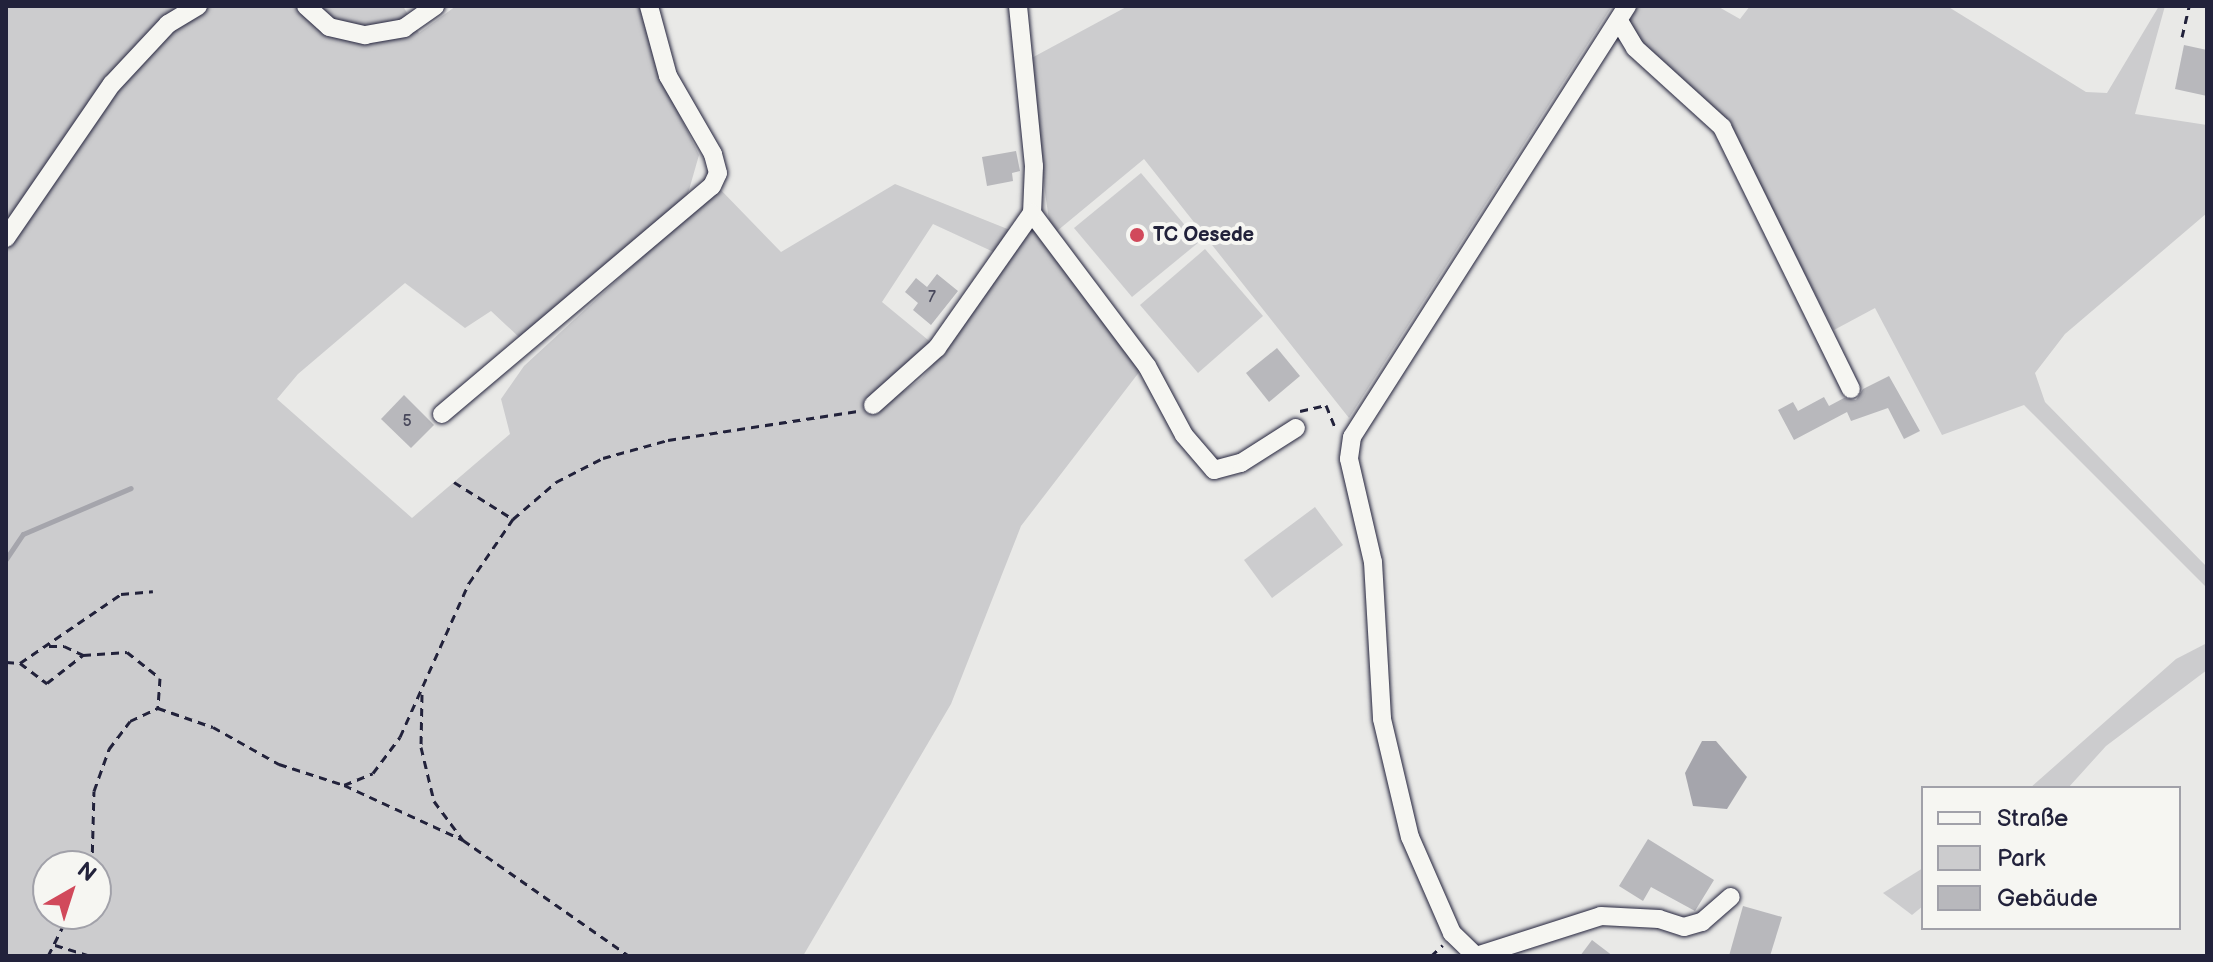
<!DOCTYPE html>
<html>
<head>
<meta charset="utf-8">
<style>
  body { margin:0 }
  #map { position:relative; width:2213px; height:962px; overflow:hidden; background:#e9e9e7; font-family:"Balsamiq Sans",sans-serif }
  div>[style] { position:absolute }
  .green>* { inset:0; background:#ccccce }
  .water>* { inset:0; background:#a5a5ac }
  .stream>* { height:5px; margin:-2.5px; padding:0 2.5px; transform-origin:2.5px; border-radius:2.5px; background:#a5a5ac }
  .building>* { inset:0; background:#b8b8bc }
  .path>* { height:3px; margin-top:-1.5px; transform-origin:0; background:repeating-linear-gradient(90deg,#22223b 0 8px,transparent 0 14px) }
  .roads { filter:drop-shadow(0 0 2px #22223b) drop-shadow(0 0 2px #22223b) }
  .minor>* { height:18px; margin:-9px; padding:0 9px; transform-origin:9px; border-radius:9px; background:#f6f6f2 }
  .dots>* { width:22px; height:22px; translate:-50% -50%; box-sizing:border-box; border:4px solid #f6f6f2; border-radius:50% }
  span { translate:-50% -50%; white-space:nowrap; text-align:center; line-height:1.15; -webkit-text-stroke:8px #f6f6f2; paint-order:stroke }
  .number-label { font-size:16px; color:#48485b }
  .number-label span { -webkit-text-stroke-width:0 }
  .poi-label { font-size:20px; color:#22223b; font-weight:700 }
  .left { translate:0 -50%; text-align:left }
  .frame { position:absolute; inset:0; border:8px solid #22223b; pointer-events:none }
  .legend { position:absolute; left:1921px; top:786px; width:260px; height:144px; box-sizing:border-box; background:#f6f6f2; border:2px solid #a1a1a9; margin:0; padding:10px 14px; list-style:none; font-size:24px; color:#22223b }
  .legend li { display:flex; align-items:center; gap:16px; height:40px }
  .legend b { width:40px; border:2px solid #a1a1a9 }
  .north { position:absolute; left:32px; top:850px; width:80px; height:80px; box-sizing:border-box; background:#f6f6f2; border:2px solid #a1a1a9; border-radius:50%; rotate:39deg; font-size:22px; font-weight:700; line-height:32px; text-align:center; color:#22223b }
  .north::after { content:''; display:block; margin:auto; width:28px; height:36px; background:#d1495b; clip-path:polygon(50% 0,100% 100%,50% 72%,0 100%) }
</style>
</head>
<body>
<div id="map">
  <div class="green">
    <i style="clip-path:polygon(evenodd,6px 6px,403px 6px,419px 33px,456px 6px,643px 6px,660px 74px,699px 155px,687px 197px,521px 339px,491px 311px,465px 328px,405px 283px,298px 374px,277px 399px,412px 518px,510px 434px,501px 399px,524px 366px,718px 187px,781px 252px,895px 184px,1015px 232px,998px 254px,933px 224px,882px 302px,933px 344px,897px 383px,904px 391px,921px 379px,953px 340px,1034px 225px,1140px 371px,1021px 526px,951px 704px,803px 956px,6px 956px,6px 6px,48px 866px,96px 866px,96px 914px,48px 914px,48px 866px)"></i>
    <i style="clip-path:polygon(1128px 6px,1612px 6px,1349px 418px,1144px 159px,1057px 231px,1049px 220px,1026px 61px)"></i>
    <i style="clip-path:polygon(1638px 6px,1717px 6px,1740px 19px,1750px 6px,1947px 6px,2086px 92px,2107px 93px,2159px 6px,2165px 6px,2135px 114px,2207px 125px,2207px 213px,2065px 334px,2035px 373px,2045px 402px,2207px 567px,2207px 588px,2024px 405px,1942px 435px,1875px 308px,1834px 330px,1725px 121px,1643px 45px,1629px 21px)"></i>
    <i style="clip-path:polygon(1141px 173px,1199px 242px,1132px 297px,1074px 228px)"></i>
    <i style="clip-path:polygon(1205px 249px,1263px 316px,1198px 373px,1140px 305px)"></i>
    <i style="clip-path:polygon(1315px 507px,1343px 545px,1272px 598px,1244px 560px)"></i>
    <i style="clip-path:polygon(2207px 643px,2207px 670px,2106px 746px,2068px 788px,2030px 788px,2176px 659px)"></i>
    <i style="clip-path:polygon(1923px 868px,1923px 906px,1912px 915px,1883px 893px)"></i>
  </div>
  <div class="water">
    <i style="clip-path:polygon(1702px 741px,1716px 741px,1747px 777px,1727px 809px,1693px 806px,1685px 773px)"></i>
  </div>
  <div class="stream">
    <i style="left:6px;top:559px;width:30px;rotate:-56deg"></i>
    <i style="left:23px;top:534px;width:117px;rotate:-23.1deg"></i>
  </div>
  <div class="building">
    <i style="clip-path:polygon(2184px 45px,2207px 50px,2207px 96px,2175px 89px)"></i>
    <i style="clip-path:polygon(1016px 151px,1020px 171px,1012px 173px,1013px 181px,987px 186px,982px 157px)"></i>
    <i style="clip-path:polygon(937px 274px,958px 291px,931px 325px,913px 310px,918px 303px,905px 292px,916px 278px,927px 287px)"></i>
    <i style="clip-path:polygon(1277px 348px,1300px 376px,1269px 402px,1246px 373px)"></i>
    <i style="clip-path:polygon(1889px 376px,1920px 431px,1904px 439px,1888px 408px,1851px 421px,1847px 412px,1794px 440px,1778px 410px,1793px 402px,1798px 411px,1824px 397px,1829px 406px,1844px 398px,1856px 400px,1863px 389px)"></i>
    <i style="clip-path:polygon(404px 395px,434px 425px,411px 448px,381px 419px)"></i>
    <i style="clip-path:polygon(1648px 839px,1714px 880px,1695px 911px,1651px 887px,1643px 901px,1619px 886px)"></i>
    <i style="clip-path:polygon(1743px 906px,1782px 917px,1770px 956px,1729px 956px)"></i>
    <i style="clip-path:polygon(1592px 940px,1613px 956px,1580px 956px)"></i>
  </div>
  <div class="path">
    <i style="left:2182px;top:37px;width:32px;rotate:-77deg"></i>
    <i style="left:1300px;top:411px;width:27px;rotate:-13deg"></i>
    <i style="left:1326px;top:405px;width:27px;rotate:68deg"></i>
    <i style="left:454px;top:482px;width:70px;rotate:32.1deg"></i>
    <i style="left:49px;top:646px;width:15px"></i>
    <i style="left:64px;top:646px;width:21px;rotate:25deg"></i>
    <i style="left:6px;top:662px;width:14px;rotate:4deg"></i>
    <i style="left:20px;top:663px;width:34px;rotate:37deg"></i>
    <i style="left:47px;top:683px;width:46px;rotate:-37.9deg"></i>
    <i style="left:83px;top:655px;width:44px;rotate:-3.9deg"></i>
    <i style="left:127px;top:652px;width:42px;rotate:38.2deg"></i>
    <i style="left:160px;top:678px;width:30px;rotate:94deg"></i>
    <i style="left:20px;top:663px;width:122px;rotate:-34.3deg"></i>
    <i style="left:121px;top:594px;width:32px;rotate:-5deg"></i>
    <i style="left:422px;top:694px;width:53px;rotate:91.1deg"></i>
    <i style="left:421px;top:747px;width:56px;rotate:76.5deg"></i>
    <i style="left:434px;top:801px;width:49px;rotate:53.4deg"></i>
    <i style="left:344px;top:785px;width:31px;rotate:-22deg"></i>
    <i style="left:373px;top:773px;width:45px;rotate:-53.1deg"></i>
    <i style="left:400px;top:737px;width:169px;rotate:-65.9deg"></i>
    <i style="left:469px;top:583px;width:78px;rotate:-55.5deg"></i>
    <i style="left:513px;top:519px;width:57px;rotate:-40.7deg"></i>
    <i style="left:556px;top:482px;width:53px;rotate:-27.1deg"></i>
    <i style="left:603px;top:458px;width:67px;rotate:-15.5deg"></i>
    <i style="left:668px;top:440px;width:192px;rotate:-8.7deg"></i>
    <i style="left:92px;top:866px;width:75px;rotate:-88.5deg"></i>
    <i style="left:94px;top:791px;width:45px;rotate:-70.3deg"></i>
    <i style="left:109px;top:749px;width:35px;rotate:-53deg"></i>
    <i style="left:130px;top:721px;width:31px;rotate:-25deg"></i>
    <i style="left:158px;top:708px;width:58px;rotate:19.1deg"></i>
    <i style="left:213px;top:727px;width:76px;rotate:29.3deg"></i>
    <i style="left:279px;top:764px;width:68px;rotate:17.9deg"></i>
    <i style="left:344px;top:785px;width:131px;rotate:24.8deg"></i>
    <i style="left:463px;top:840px;width:203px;rotate:34.9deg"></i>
    <i style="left:55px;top:945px;width:38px;rotate:17deg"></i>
    <i style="left:48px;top:956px;width:47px;rotate:-63.4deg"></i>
    <i style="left:1431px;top:956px;width:16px;rotate:-43deg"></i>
  </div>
  <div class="roads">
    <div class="minor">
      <i style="left:306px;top:6px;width:31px;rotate:42deg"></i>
      <i style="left:329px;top:27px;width:37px;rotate:13deg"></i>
      <i style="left:365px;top:35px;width:40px;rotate:-10deg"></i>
      <i style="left:404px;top:28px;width:38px;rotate:-35deg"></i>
      <i style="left:1018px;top:6px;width:161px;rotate:84.3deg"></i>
      <i style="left:1034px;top:166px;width:47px;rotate:92.4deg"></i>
      <i style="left:1032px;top:213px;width:191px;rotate:53.1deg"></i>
      <i style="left:1147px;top:366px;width:78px;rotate:61.8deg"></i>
      <i style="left:1184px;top:435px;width:46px;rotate:49.4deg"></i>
      <i style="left:1214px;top:470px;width:28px;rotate:-15deg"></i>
      <i style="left:1241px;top:463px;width:65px;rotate:-32.5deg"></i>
      <i style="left:1627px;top:6px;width:511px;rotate:122.54deg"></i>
      <i style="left:1352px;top:437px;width:22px;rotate:98deg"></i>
      <i style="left:1349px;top:459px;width:106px;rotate:76.9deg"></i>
      <i style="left:1373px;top:562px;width:157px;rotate:86.7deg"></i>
      <i style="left:1382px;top:719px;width:121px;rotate:76.7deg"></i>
      <i style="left:1410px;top:837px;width:105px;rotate:66.4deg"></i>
      <i style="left:1452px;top:933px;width:33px;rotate:44deg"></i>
      <i style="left:1476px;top:956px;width:131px;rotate:-17.7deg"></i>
      <i style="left:1601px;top:916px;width:58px;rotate:3deg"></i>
      <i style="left:1659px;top:919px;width:26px;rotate:18deg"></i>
      <i style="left:1684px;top:927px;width:19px;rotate:-16deg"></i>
      <i style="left:1702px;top:922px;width:38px;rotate:-41deg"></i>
      <i style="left:1619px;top:21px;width:31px;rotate:59deg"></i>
      <i style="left:1635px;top:48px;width:118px;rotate:42.2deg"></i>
      <i style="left:1722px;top:127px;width:292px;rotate:63.8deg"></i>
      <i style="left:6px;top:238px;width:187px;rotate:-55.5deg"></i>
      <i style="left:112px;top:84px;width:82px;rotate:-47deg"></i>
      <i style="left:168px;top:24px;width:35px;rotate:-31deg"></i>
      <i style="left:873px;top:405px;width:86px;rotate:-41.7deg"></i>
      <i style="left:937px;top:348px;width:165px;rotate:-54.9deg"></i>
      <i style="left:442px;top:414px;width:353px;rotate:-40.2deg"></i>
      <i style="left:712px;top:186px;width:14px;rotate:-65deg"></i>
      <i style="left:718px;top:173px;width:20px;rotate:-105deg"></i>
      <i style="left:713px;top:154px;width:90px;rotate:-120deg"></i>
      <i style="left:668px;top:76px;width:73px;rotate:-105.2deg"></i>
    </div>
  </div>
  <div class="dots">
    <i style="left:1137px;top:235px;background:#d1495b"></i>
  </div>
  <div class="number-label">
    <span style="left:932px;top:298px">7</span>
    <span style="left:407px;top:422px">5</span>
  </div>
  <div class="poi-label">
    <span class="left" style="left:1153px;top:235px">TC Oesede</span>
  </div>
  <div class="frame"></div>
  <ul class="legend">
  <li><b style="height:10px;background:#f6f6f2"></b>Straße</li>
  <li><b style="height:22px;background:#ccccce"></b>Park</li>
  <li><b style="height:22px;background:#b8b8bc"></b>Gebäude</li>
  </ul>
  <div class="north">N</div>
</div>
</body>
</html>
